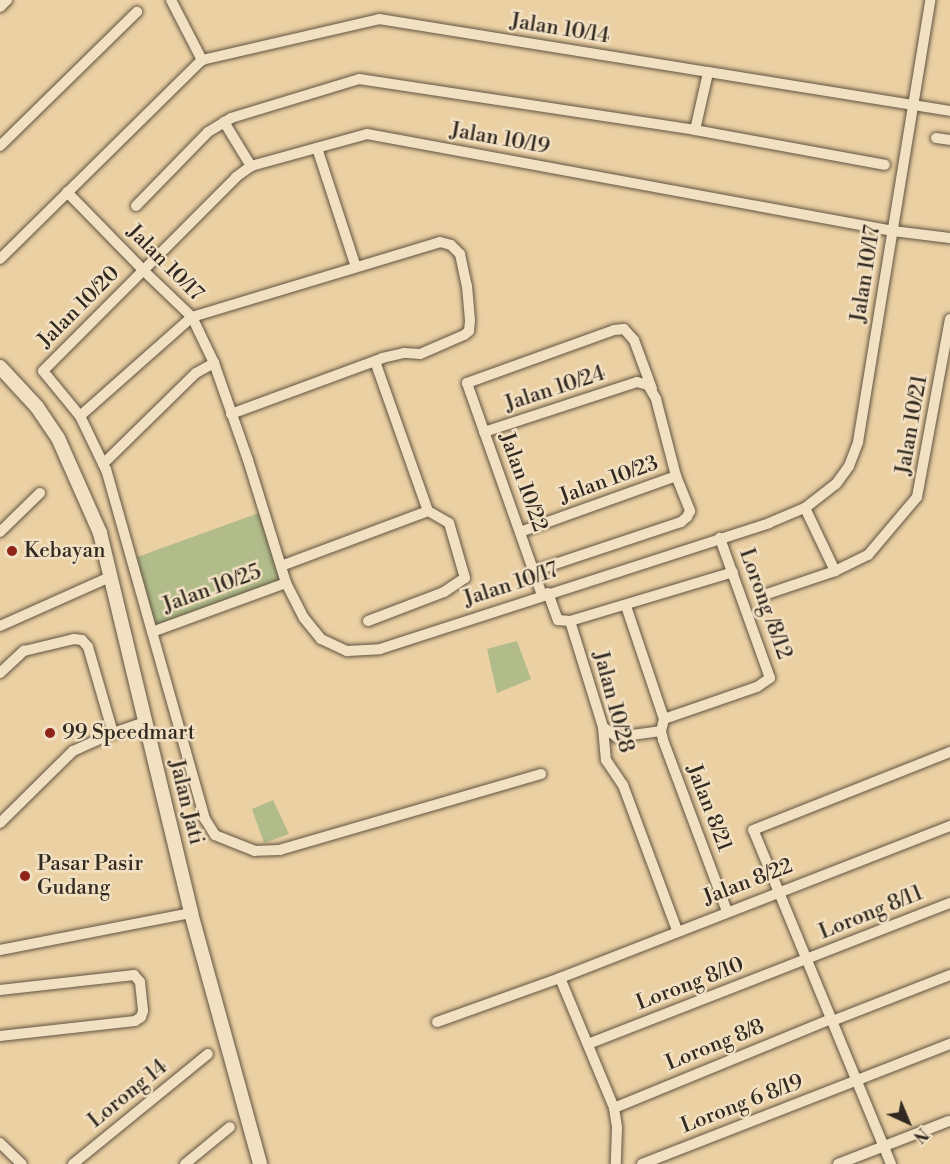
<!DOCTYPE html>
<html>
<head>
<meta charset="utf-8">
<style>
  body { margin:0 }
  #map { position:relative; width:950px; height:1164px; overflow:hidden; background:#ebd0a3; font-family:"Libre Bodoni",serif }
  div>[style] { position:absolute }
  .green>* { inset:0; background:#b1bc8a }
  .roads { filter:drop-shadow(0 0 2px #605442) drop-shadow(0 0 2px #605442) }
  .minor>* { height:10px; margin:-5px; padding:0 5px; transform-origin:5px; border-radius:5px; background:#f2e0c3 }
  .tertiary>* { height:14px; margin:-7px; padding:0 7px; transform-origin:7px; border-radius:7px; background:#f2e0c3 }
  .dots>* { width:16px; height:16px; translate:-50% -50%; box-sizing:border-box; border:3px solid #f2e0c3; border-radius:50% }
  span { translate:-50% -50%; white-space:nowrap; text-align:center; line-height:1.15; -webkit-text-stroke:5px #f2e0c3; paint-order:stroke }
  .street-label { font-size:21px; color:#322a21 }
  .poi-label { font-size:21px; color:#322a21 }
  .left { translate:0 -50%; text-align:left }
  .north { position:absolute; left:878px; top:1092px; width:60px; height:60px; -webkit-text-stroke:4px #f2e0c3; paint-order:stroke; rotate:136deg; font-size:16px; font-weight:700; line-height:24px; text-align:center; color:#322a21 }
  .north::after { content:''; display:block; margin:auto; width:21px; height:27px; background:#322a21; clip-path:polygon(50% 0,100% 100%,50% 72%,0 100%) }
</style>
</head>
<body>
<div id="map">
  <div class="green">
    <i style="clip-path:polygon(264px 511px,286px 583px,152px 632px,129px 560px)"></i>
    <i style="clip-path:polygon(517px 641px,531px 679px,497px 693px,487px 649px)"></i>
    <i style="clip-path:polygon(273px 800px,289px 834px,264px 843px,252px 809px)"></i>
  </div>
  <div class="roads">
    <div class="minor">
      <i style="left:171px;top:0;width:68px;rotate:62.7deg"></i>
      <i style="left:0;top:7px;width:10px;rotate:-45deg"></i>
      <i style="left:224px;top:122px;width:52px;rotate:58.5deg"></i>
      <i style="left:695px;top:130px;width:58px;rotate:-77.2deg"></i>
      <i style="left:936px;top:138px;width:14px;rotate:8deg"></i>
      <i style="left:0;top:146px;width:192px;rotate:-44.4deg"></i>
      <i style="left:317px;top:148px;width:125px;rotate:71.9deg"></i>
      <i style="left:67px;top:192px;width:110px;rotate:45.7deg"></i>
      <i style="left:144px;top:271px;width:66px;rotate:43.8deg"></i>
      <i style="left:192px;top:317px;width:51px;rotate:64.4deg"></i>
      <i style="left:214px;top:363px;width:103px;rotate:70.7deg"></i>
      <i style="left:248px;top:460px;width:129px;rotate:72.8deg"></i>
      <i style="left:286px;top:583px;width:39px;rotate:63deg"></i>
      <i style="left:304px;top:618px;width:27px;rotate:51deg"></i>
      <i style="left:321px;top:639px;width:29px;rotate:25deg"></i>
      <i style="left:347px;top:651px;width:33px;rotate:-3deg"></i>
      <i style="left:380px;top:649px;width:409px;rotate:-17.9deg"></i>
      <i style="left:769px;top:523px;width:39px;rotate:-23deg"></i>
      <i style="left:805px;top:508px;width:39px;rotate:-38deg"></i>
      <i style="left:836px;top:484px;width:22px;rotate:-54deg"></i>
      <i style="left:849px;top:466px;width:26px;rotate:-69deg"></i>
      <i style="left:858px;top:442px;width:448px;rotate:-80.7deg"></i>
      <i style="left:136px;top:206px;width:103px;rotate:-45.8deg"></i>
      <i style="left:208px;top:132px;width:27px;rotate:-31deg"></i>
      <i style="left:231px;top:118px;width:134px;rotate:-16.9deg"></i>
      <i style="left:359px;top:79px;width:340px;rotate:8.6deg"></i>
      <i style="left:695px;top:130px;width:193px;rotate:10.4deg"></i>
      <i style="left:0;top:259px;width:284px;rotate:-44.6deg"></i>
      <i style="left:202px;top:60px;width:182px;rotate:-13deg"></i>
      <i style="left:379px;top:19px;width:578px;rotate:9.15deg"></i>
      <i style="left:80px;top:416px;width:149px;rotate:-41.5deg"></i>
      <i style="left:192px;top:317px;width:259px;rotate:-16.8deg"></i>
      <i style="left:440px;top:242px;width:11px;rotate:15deg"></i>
      <i style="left:451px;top:245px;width:13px;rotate:45deg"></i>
      <i style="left:460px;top:254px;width:33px;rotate:78deg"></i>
      <i style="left:467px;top:286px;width:35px;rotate:85deg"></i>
      <i style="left:470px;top:321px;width:10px;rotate:96deg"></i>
      <i style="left:469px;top:331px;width:6px;rotate:141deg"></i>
      <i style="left:464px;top:335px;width:48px;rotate:156.6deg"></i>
      <i style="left:420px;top:354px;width:16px;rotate:-176deg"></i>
      <i style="left:404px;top:353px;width:22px;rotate:167deg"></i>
      <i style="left:383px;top:358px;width:162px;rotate:159.8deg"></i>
      <i style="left:484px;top:432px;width:161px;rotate:-18.1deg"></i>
      <i style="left:637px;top:382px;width:11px;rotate:15deg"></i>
      <i style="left:648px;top:385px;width:16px;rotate:60deg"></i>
      <i style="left:656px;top:399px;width:80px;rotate:75.4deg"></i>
      <i style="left:676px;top:476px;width:38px;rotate:68deg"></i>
      <i style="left:690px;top:511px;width:7px;rotate:117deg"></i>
      <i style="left:687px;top:517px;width:8px;rotate:140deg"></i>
      <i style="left:681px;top:522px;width:155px;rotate:161.6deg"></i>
      <i style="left:103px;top:464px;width:130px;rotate:-44.4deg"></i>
      <i style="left:196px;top:373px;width:21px;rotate:-29deg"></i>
      <i style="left:805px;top:508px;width:70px;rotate:64.5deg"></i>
      <i style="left:0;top:532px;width:56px;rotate:-44.3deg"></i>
      <i style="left:520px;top:532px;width:166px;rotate:-19.7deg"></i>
      <i style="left:281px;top:566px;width:157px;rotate:-20.5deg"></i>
      <i style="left:548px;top:593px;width:29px;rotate:70deg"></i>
      <i style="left:558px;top:620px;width:12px;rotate:5deg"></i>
      <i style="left:570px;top:621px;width:111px;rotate:72.7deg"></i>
      <i style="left:603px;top:727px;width:33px;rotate:85deg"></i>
      <i style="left:606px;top:760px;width:30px;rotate:56deg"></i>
      <i style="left:623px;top:785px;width:155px;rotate:69.6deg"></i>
      <i style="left:767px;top:594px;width:72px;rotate:-18.7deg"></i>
      <i style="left:835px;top:571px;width:37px;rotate:-26deg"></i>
      <i style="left:868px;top:555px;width:76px;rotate:-49.8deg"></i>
      <i style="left:917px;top:497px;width:181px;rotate:-79.5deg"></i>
      <i style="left:542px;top:595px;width:225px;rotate:-109.5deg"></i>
      <i style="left:467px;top:383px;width:156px;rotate:-19.8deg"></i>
      <i style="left:614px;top:330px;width:10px;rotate:-6deg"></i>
      <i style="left:624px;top:329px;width:15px;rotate:48deg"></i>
      <i style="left:634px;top:340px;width:52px;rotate:69.8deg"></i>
      <i style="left:626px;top:606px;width:119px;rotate:71.4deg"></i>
      <i style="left:368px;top:621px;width:81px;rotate:-20.9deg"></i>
      <i style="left:444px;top:592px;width:25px;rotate:-34deg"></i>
      <i style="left:465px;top:578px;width:57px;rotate:-106.2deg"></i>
      <i style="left:449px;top:523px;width:24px;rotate:-150deg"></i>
      <i style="left:428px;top:511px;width:159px;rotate:-109.5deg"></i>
      <i style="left:570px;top:621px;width:170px;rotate:-16.7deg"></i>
      <i style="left:0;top:626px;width:120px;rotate:-24deg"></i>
      <i style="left:152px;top:632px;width:143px;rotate:-20.1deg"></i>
      <i style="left:0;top:673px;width:33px;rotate:-43deg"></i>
      <i style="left:24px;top:651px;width:51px;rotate:-13.5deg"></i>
      <i style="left:74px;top:639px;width:8px;rotate:7deg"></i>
      <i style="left:82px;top:640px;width:9px;rotate:49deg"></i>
      <i style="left:88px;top:647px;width:90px;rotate:73.8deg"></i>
      <i style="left:664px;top:719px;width:98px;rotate:-19deg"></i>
      <i style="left:757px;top:687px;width:16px;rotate:-35deg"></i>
      <i style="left:770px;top:678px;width:149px;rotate:-109.7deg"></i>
      <i style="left:664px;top:719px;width:12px;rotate:104deg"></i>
      <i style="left:661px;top:731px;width:9px;rotate:77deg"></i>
      <i style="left:663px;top:740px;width:183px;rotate:69.5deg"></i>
      <i style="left:603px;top:727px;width:17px;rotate:36deg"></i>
      <i style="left:617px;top:737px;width:44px;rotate:-7.8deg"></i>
      <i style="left:541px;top:774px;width:272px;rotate:163.8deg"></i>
      <i style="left:280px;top:850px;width:25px;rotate:178deg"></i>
      <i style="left:255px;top:851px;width:43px;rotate:-158.2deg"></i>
      <i style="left:215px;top:835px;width:19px;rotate:-122deg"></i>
      <i style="left:205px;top:819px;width:363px;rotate:-105.8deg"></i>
      <i style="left:106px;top:470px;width:60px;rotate:-115.7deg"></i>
      <i style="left:80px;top:416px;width:58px;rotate:-129.4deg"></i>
      <i style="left:43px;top:371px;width:274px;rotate:-45.1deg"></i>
      <i style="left:236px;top:177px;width:19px;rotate:-36deg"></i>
      <i style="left:251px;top:166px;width:120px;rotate:-15.4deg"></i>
      <i style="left:367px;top:134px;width:535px;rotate:10.45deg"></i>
      <i style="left:893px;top:231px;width:57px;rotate:7deg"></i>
      <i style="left:0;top:823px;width:103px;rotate:-44.6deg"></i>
      <i style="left:73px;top:751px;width:44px;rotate:-24.2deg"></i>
      <i style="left:113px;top:733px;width:34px;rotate:-19deg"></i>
      <i style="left:0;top:950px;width:195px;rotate:-11deg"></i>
      <i style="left:560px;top:978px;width:141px;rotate:67.4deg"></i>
      <i style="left:614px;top:1108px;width:20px;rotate:81deg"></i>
      <i style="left:617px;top:1128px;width:36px;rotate:92deg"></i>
      <i style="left:0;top:990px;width:135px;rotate:-6.4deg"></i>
      <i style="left:134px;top:975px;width:9px;rotate:49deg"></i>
      <i style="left:140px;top:982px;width:29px;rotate:84deg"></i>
      <i style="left:143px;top:1011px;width:6px;rotate:108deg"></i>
      <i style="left:141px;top:1017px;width:7px;rotate:146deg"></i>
      <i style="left:135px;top:1021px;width:136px;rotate:173.7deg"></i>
      <i style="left:832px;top:1021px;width:127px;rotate:-21.3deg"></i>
      <i style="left:437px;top:1022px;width:131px;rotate:-19.7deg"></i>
      <i style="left:560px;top:978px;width:419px;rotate:-21.3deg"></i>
      <i style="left:588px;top:1044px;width:388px;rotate:-21.3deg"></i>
      <i style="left:614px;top:1108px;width:235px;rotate:-22.3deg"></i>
      <i style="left:0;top:1143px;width:30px;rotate:44deg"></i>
      <i style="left:73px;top:1164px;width:174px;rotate:-39.2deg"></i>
      <i style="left:185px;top:1164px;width:58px;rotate:-39.4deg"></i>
      <i style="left:642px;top:1164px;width:331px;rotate:-21.3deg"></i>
      <i style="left:838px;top:1164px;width:119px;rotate:-21.2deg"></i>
      <i style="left:891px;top:1164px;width:361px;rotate:-112.4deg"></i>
      <i style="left:753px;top:830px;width:212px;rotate:-21.6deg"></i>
    </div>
    <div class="tertiary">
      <i style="left:0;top:367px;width:54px;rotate:47.2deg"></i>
      <i style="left:37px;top:407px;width:37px;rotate:56deg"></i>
      <i style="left:58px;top:438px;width:104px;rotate:66.1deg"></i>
      <i style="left:100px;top:533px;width:391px;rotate:76.5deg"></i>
      <i style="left:191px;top:913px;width:260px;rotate:74.6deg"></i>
    </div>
  </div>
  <div class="dots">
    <i style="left:12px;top:551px;background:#8f2418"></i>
    <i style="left:50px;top:733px;background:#8f2418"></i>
    <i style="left:25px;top:876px;background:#8f2418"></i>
  </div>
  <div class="street-label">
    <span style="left:560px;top:29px;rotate:9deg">Jalan 10/14</span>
    <span style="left:500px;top:139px;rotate:10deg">Jalan 10/19</span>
    <span style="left:165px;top:263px;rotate:45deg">Jalan 10/17</span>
    <span style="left:866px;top:274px;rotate:-81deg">Jalan 10/17</span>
    <span style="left:79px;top:307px;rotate:-45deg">Jalan 10/20</span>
    <span style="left:555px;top:389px;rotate:-18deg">Jalan 10/24</span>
    <span style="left:912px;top:425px;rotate:-80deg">Jalan 10/21</span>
    <span style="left:609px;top:480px;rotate:-20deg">Jalan 10/23</span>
    <span style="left:523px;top:482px;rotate:70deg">Jalan 10/22</span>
    <span style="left:511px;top:585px;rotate:-18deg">Jalan 10/17</span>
    <span style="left:212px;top:589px;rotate:-20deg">Jalan 10/25</span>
    <span style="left:765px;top:604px;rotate:70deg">Lorong /8/12</span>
    <span style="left:613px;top:702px;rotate:75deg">Jalan 10/28</span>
    <span style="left:186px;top:802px;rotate:76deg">Jalan Jati</span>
    <span style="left:709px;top:808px;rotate:69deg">Jalan 8/21</span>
    <span style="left:748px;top:882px;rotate:-21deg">Jalan 8/22</span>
    <span style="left:871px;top:913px;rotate:-22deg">Lorong 8/11</span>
    <span style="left:690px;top:984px;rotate:-21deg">Lorong 8/10</span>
    <span style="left:715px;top:1045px;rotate:-22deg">Lorong 8/8</span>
    <span style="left:128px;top:1094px;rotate:-39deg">Lorong 14</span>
    <span style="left:742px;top:1104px;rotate:-21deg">Lorong 6 8/19</span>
  </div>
  <div class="poi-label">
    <span class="left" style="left:24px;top:551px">Kebayan</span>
    <span class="left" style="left:62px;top:733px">99 Speedmart</span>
    <span class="left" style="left:37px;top:876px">Pasar Pasir<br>Gudang</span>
  </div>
  <div class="north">N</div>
</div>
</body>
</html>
